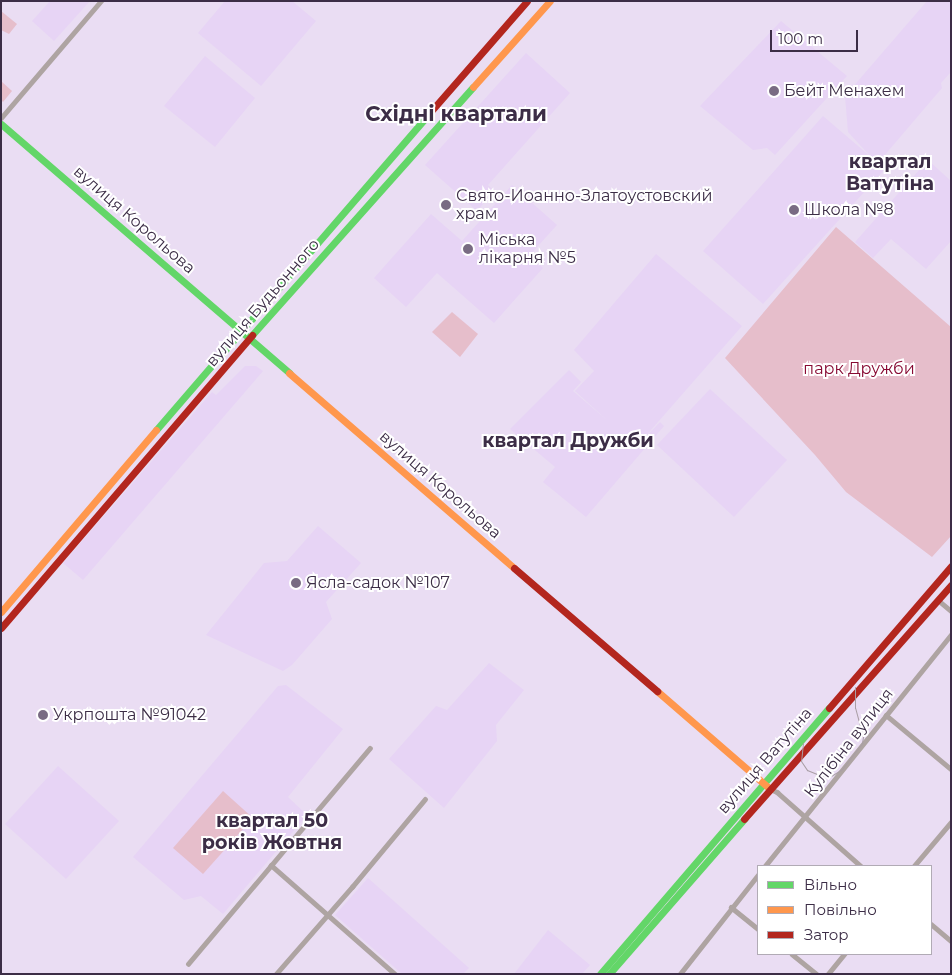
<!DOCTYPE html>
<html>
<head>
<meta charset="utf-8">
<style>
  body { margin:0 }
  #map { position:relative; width:952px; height:975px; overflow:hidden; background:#eaddf3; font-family:Montserrat,sans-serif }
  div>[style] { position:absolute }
  .built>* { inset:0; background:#e7d4f5 }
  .green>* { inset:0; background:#e6becb }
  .street>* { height:4.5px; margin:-2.25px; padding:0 2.25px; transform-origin:2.25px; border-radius:2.25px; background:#aea4a2 }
  .fast>* { height:7px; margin:-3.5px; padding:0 3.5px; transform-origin:3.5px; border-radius:3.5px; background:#63d668 }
  .slow>* { height:7px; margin:-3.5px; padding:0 3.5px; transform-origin:3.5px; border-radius:3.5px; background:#ff974d }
  .jam>* { height:7px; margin:-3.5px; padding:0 3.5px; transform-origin:3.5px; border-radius:3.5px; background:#b3261e }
  .tram>* { height:1px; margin:-0.5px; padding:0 0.5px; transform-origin:0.5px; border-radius:0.5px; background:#a99ea5 }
  .dots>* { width:14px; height:14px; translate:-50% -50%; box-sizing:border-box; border:2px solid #fff; border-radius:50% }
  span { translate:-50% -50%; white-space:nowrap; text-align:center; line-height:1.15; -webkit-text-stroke:4px #fff; paint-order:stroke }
  .poi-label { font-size:16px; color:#3c2d46 }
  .left { translate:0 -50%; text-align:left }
  .street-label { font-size:16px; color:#3c2d46 }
  .park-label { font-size:16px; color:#870a33 }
  .quarter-label { font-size:19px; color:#3c2d46; font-weight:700 }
  .district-label { font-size:21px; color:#3c2d46; font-weight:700 }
  .frame { position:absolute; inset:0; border:2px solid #3c2d46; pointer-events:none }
  .legend { position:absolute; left:757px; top:865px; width:175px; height:90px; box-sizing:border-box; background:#fff; border:1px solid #b1abb5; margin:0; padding:6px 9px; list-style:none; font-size:15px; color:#3c2d46 }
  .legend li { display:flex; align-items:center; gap:10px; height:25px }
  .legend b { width:25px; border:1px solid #b1abb5 }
  .scale { position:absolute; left:770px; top:30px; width:88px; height:22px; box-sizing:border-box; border:2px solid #3c2d46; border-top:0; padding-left:6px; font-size:15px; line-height:18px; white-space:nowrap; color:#3c2d46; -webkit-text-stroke:4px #fff; paint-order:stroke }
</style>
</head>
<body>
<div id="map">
  <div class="built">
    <i style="clip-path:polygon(50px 1px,90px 1px,54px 41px,32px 21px)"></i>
    <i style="clip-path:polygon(225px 1px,292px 1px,316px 21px,261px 86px,198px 33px)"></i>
    <i style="clip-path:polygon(927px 1px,951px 2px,951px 72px,941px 83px,942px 88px,878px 163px,885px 169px,763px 304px,703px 251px,823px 116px,871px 157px,848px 132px,845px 96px)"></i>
    <i style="clip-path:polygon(781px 21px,847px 76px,775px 155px,767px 148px,753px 150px,700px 106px)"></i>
    <i style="clip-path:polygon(526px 53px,570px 93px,488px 185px,494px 191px,477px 211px,425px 165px)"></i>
    <i style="clip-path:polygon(205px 56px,255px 98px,215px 147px,164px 106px)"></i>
    <i style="clip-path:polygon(928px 160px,951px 181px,951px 241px,926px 269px,891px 239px,873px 258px,855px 242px)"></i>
    <i style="clip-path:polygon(512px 185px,557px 225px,529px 256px,543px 268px,494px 323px,437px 273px,406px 307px,374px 278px,431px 214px,462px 241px)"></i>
    <i style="clip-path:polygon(656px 254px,742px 326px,637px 446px,660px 422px,664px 426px,586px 517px,543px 482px,555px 467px,510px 429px,569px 370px,581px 382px,573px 391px,608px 421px,575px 391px,594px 371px,574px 350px)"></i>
    <i style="clip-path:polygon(245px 366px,256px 366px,263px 371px,83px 580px,63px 563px,212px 392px,216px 395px)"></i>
    <i style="clip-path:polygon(710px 389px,787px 460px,734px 517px,657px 445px)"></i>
    <i style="clip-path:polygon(318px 526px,361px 563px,326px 602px,332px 619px,292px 665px,283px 671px,206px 635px,264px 563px,287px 561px)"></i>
    <i style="clip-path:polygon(489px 663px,524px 690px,496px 725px,497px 741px,444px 808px,389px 759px,436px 706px,447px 710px)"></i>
    <i style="clip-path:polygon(286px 685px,343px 729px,288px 797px,307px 815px,223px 914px,201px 896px,184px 900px,133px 857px,278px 686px)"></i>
    <i style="clip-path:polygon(58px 766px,119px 821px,66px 879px,5px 824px)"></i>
    <i style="clip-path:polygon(368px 878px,469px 968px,463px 974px,402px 974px,335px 915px)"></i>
    <i style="clip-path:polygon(548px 930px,590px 965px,582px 974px,514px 974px)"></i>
  </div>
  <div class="green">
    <i style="clip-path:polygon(1px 11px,17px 24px,9px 34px,1px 30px)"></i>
    <i style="clip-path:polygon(1px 81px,12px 91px,3px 102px,1px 100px)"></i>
    <i style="clip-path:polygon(836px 227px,951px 327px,951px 536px,932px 557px,846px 492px,815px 455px,725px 358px)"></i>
    <i style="clip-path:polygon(452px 312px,478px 334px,460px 357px,432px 332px)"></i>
    <i style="clip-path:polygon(223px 791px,253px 818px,203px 874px,173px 848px)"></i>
  </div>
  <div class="street">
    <i style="left:1px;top:118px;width:154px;rotate:-49.5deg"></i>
    <i style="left:938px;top:600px;width:17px;rotate:40deg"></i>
    <i style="left:886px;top:715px;width:85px;rotate:39.7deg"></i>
    <i style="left:770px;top:789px;width:8px;rotate:23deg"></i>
    <i style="left:777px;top:792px;width:112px;rotate:41.4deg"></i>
    <i style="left:271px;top:865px;width:165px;rotate:41.3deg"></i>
    <i style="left:765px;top:866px;width:297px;rotate:-51.2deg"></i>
    <i style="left:914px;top:866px;width:57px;rotate:-49.9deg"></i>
    <i style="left:731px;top:907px;width:35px;rotate:39deg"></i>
    <i style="left:931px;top:924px;width:26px;rotate:40deg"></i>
    <i style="left:792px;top:954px;width:32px;rotate:39deg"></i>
    <i style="left:188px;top:964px;width:282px;rotate:-49.9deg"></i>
    <i style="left:276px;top:974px;width:116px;rotate:-48.9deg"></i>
    <i style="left:352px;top:887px;width:114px;rotate:-50.3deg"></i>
    <i style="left:680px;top:974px;width:126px;rotate:-51.8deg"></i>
    <i style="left:828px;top:974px;width:26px;rotate:-51deg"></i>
  </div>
  <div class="fast">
    <i style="left:1px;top:124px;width:381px;rotate:40.8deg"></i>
    <i style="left:252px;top:335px;width:332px;rotate:-48.3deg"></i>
    <i style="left:156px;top:430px;width:412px;rotate:-49.2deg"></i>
    <i style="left:600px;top:974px;width:351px;rotate:-49.3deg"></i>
    <i style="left:609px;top:974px;width:206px;rotate:-48.9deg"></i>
  </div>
  <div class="slow">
    <i style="left:473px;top:87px;width:115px;rotate:-48.2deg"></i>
    <i style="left:289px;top:373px;width:298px;rotate:40.9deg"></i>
    <i style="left:1px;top:612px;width:239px;rotate:-49.6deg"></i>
    <i style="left:657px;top:691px;width:150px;rotate:40.9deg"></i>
  </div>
  <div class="jam">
    <i style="left:425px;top:118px;width:155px;rotate:-48.9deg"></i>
    <i style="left:514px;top:568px;width:189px;rotate:40.7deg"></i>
    <i style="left:1px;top:628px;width:386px;rotate:-49.4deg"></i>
    <i style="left:829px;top:708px;width:187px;rotate:-49.3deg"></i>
    <i style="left:744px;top:819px;width:312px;rotate:-48.5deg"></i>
  </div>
  <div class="tram">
    <i style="left:803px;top:743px;width:18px;rotate:96deg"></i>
    <i style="left:801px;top:761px;width:11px;rotate:56deg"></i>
    <i style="left:807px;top:770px;width:16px;rotate:22deg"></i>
    <i style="left:822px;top:776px;width:9px"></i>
    <i style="left:831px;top:776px;width:13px;rotate:-32deg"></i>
    <i style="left:842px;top:769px;width:33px;rotate:-52deg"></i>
    <i style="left:862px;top:743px;width:6px;rotate:-81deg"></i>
    <i style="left:863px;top:737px;width:30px;rotate:-105deg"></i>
    <i style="left:855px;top:708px;width:21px;rotate:-90deg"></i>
  </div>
  <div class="dots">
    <i style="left:774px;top:91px;background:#796b83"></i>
    <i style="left:446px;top:205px;background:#796b83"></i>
    <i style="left:794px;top:210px;background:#796b83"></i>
    <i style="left:468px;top:249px;background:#796b83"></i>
    <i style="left:296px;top:583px;background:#796b83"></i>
    <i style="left:43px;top:715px;background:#796b83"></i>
  </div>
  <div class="poi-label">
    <span class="left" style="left:784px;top:91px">Бейт Менахем</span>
    <span class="left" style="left:456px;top:205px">Свято-Иоанно-Златоустовский<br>храм</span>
    <span class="left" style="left:804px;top:210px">Школа №8</span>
    <span class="left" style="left:479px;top:249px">Міська<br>лікарня №5</span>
    <span class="left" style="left:306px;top:583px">Ясла-садок №107</span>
    <span class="left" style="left:53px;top:715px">Укрпошта №91042</span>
  </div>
  <div class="street-label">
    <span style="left:134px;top:220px;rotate:41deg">вулиця Корольова</span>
    <span style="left:263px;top:303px;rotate:-49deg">вулиця Будьонного</span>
    <span style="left:440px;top:485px;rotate:41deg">вулиця Корольова</span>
    <span style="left:849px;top:743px;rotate:-52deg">Кулібіна вулиця</span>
    <span style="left:765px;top:761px;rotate:-49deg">вулиця Ватутіна</span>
  </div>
  <div class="park-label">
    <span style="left:859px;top:369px">парк Дружби</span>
  </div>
  <div class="quarter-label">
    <span style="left:890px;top:173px">квартал<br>Ватутіна</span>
    <span style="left:568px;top:441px">квартал Дружби</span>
    <span style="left:272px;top:832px">квартал 50<br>років Жовтня</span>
  </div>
  <div class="district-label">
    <span style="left:456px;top:114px">Східні квартали</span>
  </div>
  <div class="frame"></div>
  <ul class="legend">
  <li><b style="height:6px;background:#63d668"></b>Вільно</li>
  <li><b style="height:6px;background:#ff974d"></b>Повільно</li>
  <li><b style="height:6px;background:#b3261e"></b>Затор</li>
  </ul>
  <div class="scale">100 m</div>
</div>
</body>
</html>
